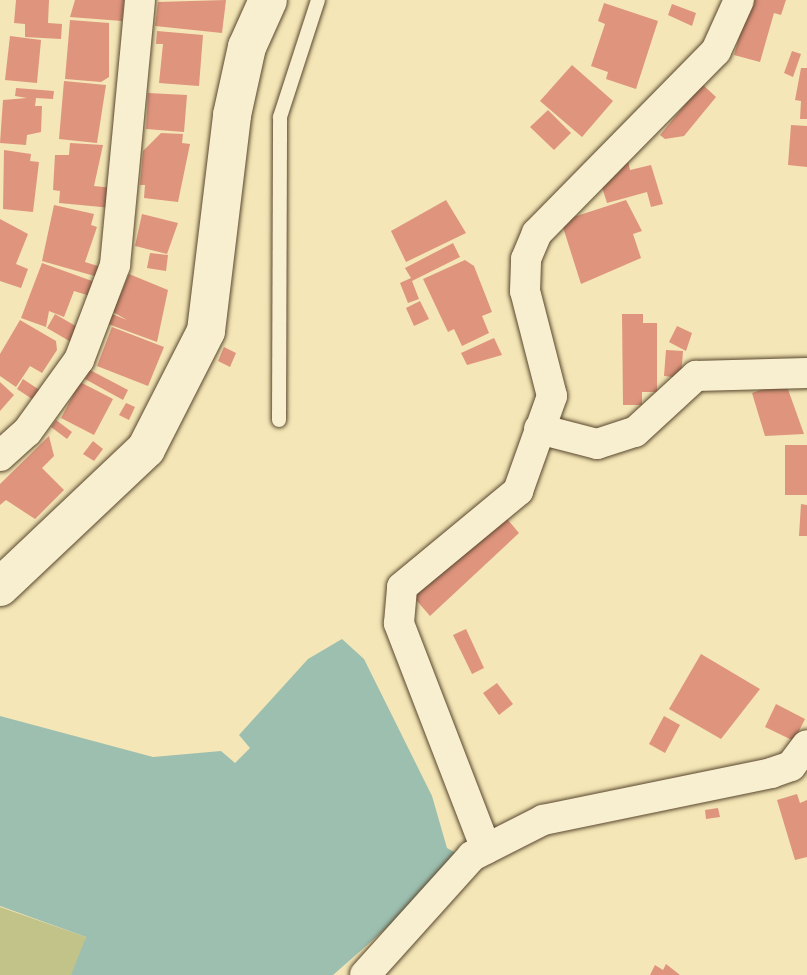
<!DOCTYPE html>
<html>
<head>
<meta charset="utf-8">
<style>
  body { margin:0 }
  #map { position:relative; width:807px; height:975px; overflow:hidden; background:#f4e6b6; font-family:"IM FELL Great Primer",serif }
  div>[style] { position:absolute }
  .green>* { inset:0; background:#c2c389 }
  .water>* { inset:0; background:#9cbfb0 }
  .building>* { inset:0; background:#df947d }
  .roads { filter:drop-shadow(0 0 2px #58472e) drop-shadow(0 0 2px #58472e) }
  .lane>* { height:14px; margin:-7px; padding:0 7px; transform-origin:7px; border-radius:7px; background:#f8efd0 }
  .street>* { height:30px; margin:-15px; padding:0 15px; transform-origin:15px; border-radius:15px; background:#f8efd0 }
  .secondary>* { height:38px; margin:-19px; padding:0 19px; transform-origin:19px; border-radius:19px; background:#f8efd0 }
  span { translate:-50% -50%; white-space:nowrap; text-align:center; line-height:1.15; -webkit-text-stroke:7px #f8efd0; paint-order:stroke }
</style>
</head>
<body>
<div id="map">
  <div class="green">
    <i style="clip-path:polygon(0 907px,86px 937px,79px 968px,71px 975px,0 975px)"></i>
  </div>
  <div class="water">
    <i style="clip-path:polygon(342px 639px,364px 659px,432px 796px,447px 848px,456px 853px,449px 873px,333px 975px,71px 975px,86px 937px,0 906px,0 716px,153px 757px,221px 751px,235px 763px,250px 748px,239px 735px,308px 659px)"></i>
  </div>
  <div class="building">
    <i style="clip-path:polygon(16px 0,49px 0,48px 23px,62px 24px,61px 39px,25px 37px,25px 24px,14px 23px)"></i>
    <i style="clip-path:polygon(75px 0,124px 0,122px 21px,70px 17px)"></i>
    <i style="clip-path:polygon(226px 0,222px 33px,155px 26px,158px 2px)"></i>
    <i style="clip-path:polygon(750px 0,786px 0,781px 15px,774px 13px,760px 62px,734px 55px)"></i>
    <i style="clip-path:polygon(604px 3px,658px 21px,636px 89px,606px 79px,608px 72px,591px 66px,605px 24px,598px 21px)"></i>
    <i style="clip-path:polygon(672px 4px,696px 13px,692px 26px,668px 15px)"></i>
    <i style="clip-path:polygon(70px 20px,109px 23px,109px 77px,101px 82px,65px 79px)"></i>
    <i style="clip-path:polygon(157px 31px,203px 35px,199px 86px,159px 83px,163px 44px,156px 44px)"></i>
    <i style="clip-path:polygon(10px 36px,41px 40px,37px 83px,5px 80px)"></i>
    <i style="clip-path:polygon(792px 51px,801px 54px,793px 77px,784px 73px)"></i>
    <i style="clip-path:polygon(572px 65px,613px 101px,582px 137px,540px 101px)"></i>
    <i style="clip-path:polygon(801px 68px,807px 68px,807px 119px,800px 119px,801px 101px,795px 100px)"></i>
    <i style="clip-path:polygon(64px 81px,106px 85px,97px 143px,59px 139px)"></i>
    <i style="clip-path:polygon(702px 84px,716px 97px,684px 136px,665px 139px,660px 135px)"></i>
    <i style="clip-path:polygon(16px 88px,54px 91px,53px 99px,36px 98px,35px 106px,42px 106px,41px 132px,27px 135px,26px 145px,0 143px,3px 100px,27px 98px,15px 96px)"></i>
    <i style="clip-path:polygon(148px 93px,187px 95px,184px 132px,146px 129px)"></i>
    <i style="clip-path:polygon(548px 110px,571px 133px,554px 150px,530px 127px)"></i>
    <i style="clip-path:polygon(791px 125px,807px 126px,807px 167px,788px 165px)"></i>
    <i style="clip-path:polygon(161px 133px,183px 134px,182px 143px,190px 144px,178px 202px,144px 198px,145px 185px,140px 185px,143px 151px)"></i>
    <i style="clip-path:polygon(70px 143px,103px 145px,94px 186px,114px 188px,112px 208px,59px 203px,60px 191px,53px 190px,55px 155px,69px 155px)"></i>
    <i style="clip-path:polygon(4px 150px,31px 154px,30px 161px,39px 162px,33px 212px,3px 209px)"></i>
    <i style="clip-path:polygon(628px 161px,630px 170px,651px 165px,663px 204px,651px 207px,647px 192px,607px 203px,601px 184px)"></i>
    <i style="clip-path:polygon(446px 200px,466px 233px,406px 262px,391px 231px)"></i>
    <i style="clip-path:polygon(626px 200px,642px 231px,633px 234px,641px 258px,581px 284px,561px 221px)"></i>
    <i style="clip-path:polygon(54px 205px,94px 214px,91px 225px,97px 227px,85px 262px,101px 267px,98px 277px,42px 261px)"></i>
    <i style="clip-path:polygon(142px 214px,178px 223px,167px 254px,135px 246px)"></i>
    <i style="clip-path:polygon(0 219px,28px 234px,16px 264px,28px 269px,21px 288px,0 281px)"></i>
    <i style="clip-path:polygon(453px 243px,460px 257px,412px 281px,419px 299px,408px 303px,400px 283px,411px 278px,405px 268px)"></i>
    <i style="clip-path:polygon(150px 253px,168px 255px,166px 271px,147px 268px)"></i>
    <i style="clip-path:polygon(465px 260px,474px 266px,492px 312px,482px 316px,489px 333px,462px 346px,454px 329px,448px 332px,423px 279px)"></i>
    <i style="clip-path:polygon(42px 263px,95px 282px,90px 296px,74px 291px,64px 317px,49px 311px,46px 327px,21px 318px)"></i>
    <i style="clip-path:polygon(129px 274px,168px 290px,157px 342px,108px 324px,112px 314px,127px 320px,113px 312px)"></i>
    <i style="clip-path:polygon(420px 301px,429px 319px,414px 326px,406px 308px)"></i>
    <i style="clip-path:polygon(55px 314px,79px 328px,71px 342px,47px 328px)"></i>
    <i style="clip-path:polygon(622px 314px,643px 314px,643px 323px,657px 323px,657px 392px,642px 392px,642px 405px,623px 405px)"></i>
    <i style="clip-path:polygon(20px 320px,56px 341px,57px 350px,42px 373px,30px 366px,16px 387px,0 376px,0 354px)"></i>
    <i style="clip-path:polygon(677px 326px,692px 333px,686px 351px,669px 342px)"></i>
    <i style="clip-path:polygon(112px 327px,164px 347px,148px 386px,97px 366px)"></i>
    <i style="clip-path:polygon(494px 338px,502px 355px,467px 365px,461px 353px)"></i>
    <i style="clip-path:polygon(224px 347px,236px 353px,230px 367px,218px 361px)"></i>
    <i style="clip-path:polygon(666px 350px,683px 351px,681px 378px,664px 376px)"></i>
    <i style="clip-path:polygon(90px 370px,128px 390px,123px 400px,85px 379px)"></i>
    <i style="clip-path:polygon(23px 379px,41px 391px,35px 401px,17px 389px)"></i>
    <i style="clip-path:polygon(785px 381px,804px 434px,765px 436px,752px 393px)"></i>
    <i style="clip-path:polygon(0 382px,14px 395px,0 411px)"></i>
    <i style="clip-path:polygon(80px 382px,113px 399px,94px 435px,61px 418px)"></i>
    <i style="clip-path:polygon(126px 403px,135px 407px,129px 420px,119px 415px)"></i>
    <i style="clip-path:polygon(56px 420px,72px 432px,67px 439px,51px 427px)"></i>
    <i style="clip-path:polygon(49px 436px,54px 456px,42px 468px,64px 490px,35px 519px,6px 500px,0 505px,0 484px)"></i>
    <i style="clip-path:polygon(93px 441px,103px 449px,94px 461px,83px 454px)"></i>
    <i style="clip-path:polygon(785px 445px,807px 445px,807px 495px,785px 495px)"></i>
    <i style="clip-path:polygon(801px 504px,807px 505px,807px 536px,799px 536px)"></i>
    <i style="clip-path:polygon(502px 513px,519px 533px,430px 616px,411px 594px)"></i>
    <i style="clip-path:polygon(466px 629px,484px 668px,472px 674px,453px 635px)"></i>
    <i style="clip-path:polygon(701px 654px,760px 689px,721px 739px,669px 709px)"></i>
    <i style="clip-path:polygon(497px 683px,513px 704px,499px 715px,483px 693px)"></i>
    <i style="clip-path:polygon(776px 704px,805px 719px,794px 741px,765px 727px)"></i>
    <i style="clip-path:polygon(664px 716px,680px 725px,665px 753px,649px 744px)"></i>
    <i style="clip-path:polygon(797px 794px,800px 803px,807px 800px,807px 857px,795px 860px,777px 800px)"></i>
    <i style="clip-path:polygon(718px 808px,720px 817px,706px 819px,705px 810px)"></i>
    <i style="clip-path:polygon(666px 964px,680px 975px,650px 975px,655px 965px,663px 970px)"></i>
  </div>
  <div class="roads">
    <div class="lane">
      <i style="left:279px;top:420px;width:303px;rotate:-89.8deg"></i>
      <i style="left:280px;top:117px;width:123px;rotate:-72deg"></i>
    </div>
    <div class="street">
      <i style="left:539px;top:429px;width:60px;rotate:14.5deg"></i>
      <i style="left:597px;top:444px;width:40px;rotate:-18deg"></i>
      <i style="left:635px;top:432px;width:83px;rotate:-42.6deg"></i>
      <i style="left:696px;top:376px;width:111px;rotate:-1.5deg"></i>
      <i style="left:0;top:456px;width:36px;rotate:-42deg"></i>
      <i style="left:27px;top:432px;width:89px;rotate:-54.2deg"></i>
      <i style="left:79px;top:360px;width:102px;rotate:-69.2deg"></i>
      <i style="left:115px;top:265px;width:266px;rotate:-84.6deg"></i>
      <i style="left:486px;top:849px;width:242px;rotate:-111.1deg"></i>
      <i style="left:399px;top:623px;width:36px;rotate:-85deg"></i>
      <i style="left:402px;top:587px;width:151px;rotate:-39.6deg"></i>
      <i style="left:518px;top:491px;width:101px;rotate:-70.3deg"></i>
      <i style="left:552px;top:396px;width:108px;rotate:-104.4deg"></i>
      <i style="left:525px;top:291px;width:32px;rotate:-88deg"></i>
      <i style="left:526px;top:259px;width:28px;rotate:-67deg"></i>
      <i style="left:537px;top:233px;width:255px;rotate:-45.5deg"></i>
      <i style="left:716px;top:51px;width:56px;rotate:-65.7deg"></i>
      <i style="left:365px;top:975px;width:160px;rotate:-48deg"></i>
      <i style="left:472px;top:856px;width:80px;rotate:-26.9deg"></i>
      <i style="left:543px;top:820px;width:233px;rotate:-11.6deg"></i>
      <i style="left:771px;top:773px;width:21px;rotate:-19deg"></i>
      <i style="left:791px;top:766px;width:26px;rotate:-53deg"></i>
    </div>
    <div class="secondary">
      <i style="left:0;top:587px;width:201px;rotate:-43.4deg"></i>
      <i style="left:146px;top:449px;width:132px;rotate:-63deg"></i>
      <i style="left:206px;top:331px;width:218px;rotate:-83.1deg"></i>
      <i style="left:232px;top:115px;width:70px;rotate:-77.6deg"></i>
      <i style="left:247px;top:47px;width:51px;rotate:-65.9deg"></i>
    </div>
  </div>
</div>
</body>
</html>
